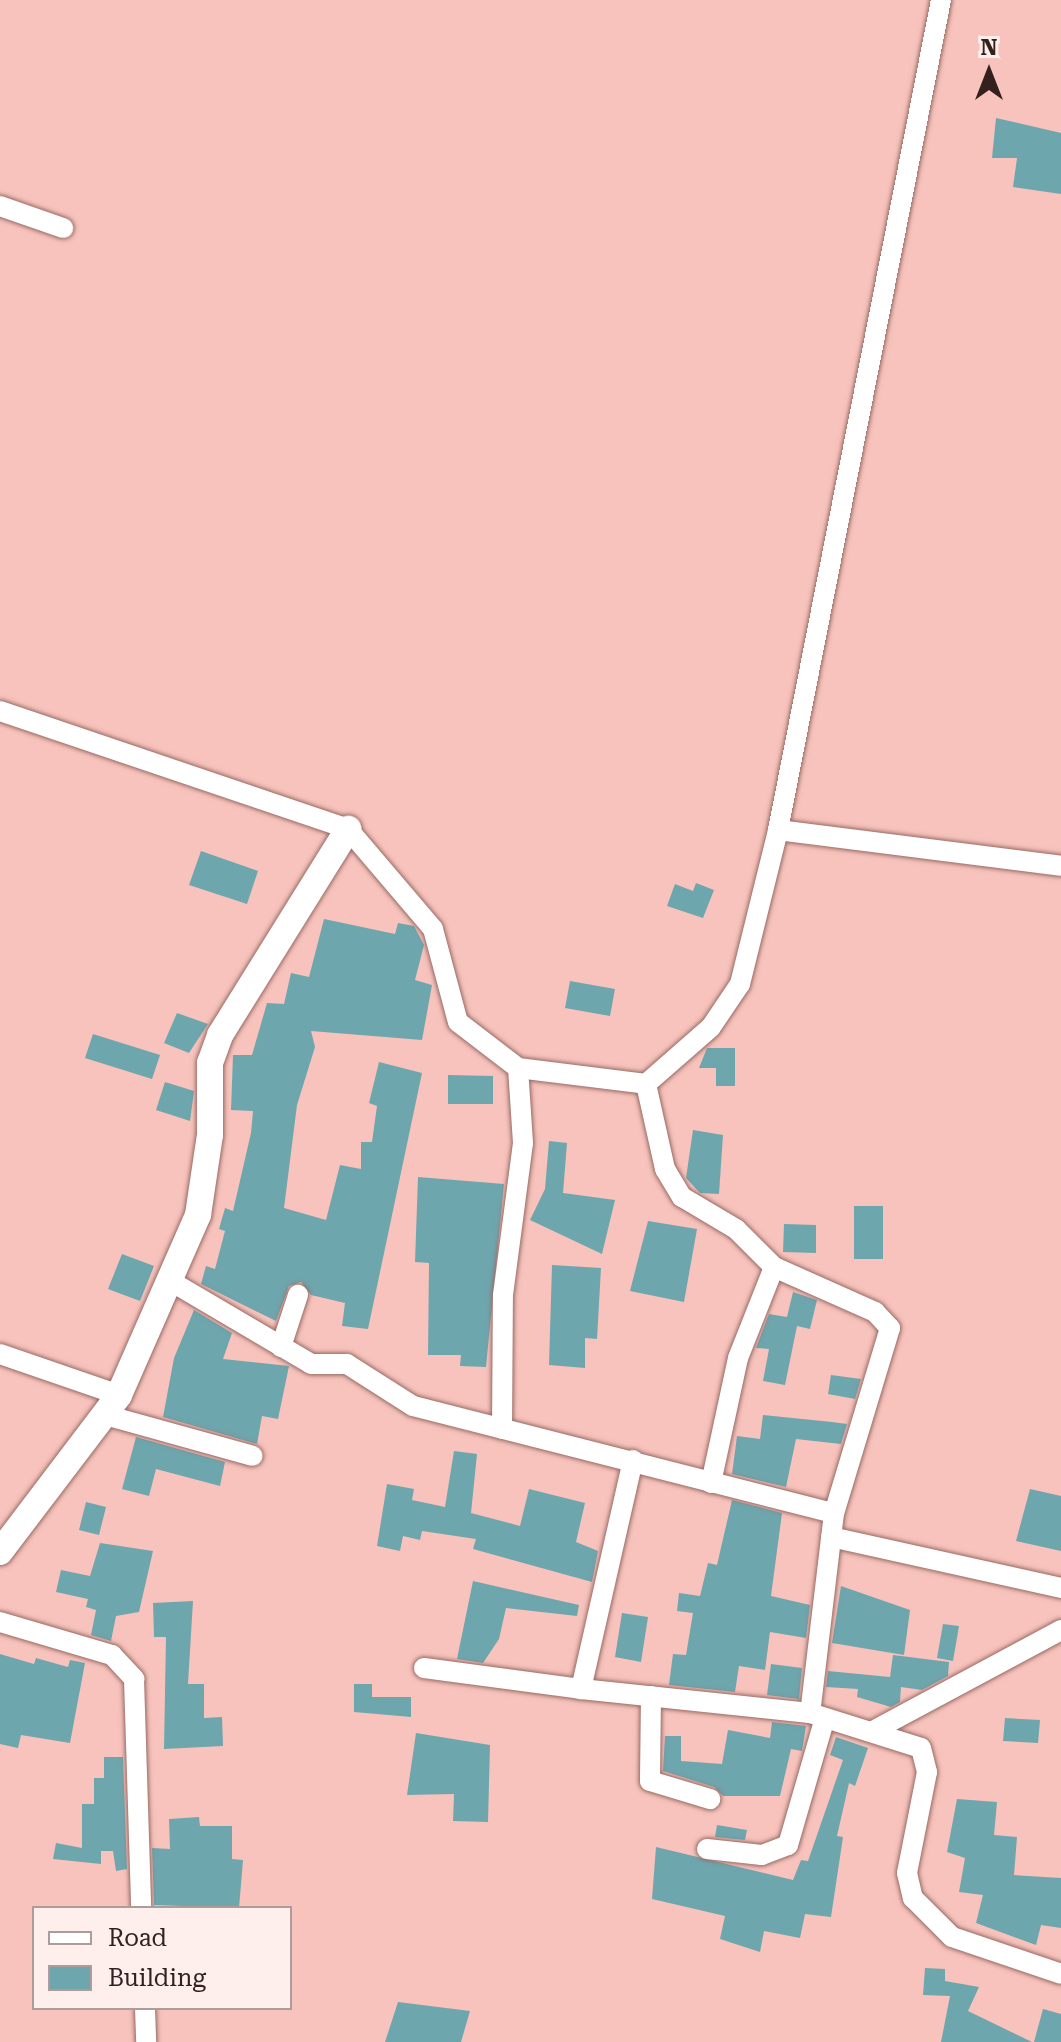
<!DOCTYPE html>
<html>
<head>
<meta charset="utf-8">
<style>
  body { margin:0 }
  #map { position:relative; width:1061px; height:2042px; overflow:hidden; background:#f7c3bc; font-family:"Roboto Serif",serif }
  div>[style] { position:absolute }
  .building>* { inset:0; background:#6ea6ae }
  .roads { filter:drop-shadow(0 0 2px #986a64) drop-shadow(0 0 2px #986a64) }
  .minor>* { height:20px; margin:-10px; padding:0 10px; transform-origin:10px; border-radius:10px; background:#fff }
  .tertiary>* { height:26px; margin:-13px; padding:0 13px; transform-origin:13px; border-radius:13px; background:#fff }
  span { translate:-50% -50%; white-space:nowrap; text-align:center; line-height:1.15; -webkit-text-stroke:7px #feeeec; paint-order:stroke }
  .legend { position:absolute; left:32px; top:1906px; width:260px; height:104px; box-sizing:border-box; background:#feeeec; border:2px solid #ad9c9a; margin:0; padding:10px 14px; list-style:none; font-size:24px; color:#34211e }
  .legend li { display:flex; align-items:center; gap:16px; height:40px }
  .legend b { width:40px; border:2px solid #ad9c9a }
  .north { position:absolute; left:949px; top:32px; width:80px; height:80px; -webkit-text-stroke:6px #feeeec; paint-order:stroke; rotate:0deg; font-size:22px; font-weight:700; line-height:32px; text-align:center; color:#34211e }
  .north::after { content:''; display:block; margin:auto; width:28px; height:36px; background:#34211e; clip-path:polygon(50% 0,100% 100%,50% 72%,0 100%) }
</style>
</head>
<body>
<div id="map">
  <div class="building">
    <i style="clip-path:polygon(996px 118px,1061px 133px,1061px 194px,1013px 187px,1017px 158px,992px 158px)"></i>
    <i style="clip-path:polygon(201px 851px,258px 871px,247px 904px,189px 885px)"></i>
    <i style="clip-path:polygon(696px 883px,714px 890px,703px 918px,667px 906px,675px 884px,693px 891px)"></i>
    <i style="clip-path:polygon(324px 919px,395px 934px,398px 923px,414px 926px,424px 945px,415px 980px,432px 985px,422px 1040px,311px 1031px,315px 1047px,297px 1105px,284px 1208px,326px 1220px,340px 1165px,361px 1169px,361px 1142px,372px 1142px,377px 1106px,369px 1103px,379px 1062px,422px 1073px,368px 1329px,342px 1326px,345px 1303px,311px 1295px,301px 1282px,289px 1286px,276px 1321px,201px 1284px,206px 1266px,215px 1269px,225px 1231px,219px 1229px,225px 1208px,233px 1211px,251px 1133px,253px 1111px,231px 1110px,233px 1055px,252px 1055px,267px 1003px,284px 1004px,291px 973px,309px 977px)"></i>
    <i style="clip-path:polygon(570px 981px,615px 989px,610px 1016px,565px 1008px)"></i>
    <i style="clip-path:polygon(177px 1013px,208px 1024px,189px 1053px,164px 1043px)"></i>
    <i style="clip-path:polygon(93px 1034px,160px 1055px,152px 1079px,85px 1058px)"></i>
    <i style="clip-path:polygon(707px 1048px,735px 1048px,735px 1086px,716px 1086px,716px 1068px,699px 1068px)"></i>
    <i style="clip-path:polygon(448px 1075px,493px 1076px,493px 1104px,448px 1104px)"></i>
    <i style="clip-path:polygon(165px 1082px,194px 1091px,190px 1121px,156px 1110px)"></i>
    <i style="clip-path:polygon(693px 1130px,723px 1135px,719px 1194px,700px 1193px,686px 1178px)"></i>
    <i style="clip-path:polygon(549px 1141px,567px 1143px,563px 1193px,615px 1200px,602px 1254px,530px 1220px,545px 1189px)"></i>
    <i style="clip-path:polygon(418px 1177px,504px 1184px,486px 1367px,460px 1366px,461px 1355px,428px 1355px,429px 1263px,415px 1262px)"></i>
    <i style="clip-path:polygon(854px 1206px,883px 1206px,883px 1259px,854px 1259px)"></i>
    <i style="clip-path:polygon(648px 1221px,697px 1229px,684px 1302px,630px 1291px)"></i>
    <i style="clip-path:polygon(784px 1224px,816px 1225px,816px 1253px,783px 1252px)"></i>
    <i style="clip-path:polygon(122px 1254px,154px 1266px,140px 1301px,108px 1289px)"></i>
    <i style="clip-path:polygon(552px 1265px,601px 1268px,597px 1339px,585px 1338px,585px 1368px,549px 1365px)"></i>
    <i style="clip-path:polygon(793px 1292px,817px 1300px,810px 1329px,797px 1326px,785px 1385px,763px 1381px,769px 1349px,756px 1348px,769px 1314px,787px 1317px)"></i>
    <i style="clip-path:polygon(194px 1310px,232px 1333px,223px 1359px,289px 1366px,278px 1419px,262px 1416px,257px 1444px,163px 1417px,174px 1358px)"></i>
    <i style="clip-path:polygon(831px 1375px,861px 1379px,855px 1399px,828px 1394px)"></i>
    <i style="clip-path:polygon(763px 1415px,832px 1422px,847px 1424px,841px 1444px,796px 1439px,786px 1487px,732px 1474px,737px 1436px,760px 1439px)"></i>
    <i style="clip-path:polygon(136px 1437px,225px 1462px,220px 1486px,156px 1469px,149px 1496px,122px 1489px)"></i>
    <i style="clip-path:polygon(454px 1451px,477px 1454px,471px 1513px,520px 1526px,529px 1489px,585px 1503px,576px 1542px,598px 1551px,592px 1582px,473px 1549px,476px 1539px,422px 1531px,420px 1540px,403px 1536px,400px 1551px,377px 1546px,387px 1484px,414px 1489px,412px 1500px,445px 1507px)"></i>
    <i style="clip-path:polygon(1030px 1489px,1061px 1496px,1061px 1551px,1016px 1541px)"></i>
    <i style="clip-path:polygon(732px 1500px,782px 1513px,771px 1596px,810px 1605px,806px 1638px,770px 1632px,765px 1670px,739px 1666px,735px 1692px,669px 1685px,673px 1654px,686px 1655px,693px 1613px,677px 1611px,679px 1593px,700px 1596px,708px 1563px,717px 1565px)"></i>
    <i style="clip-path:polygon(86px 1502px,106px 1507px,99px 1535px,79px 1530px)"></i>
    <i style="clip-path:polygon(100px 1543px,153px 1551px,139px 1612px,116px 1616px,111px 1641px,91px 1635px,96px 1610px,86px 1607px,88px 1599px,56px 1592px,61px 1570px,90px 1576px)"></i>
    <i style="clip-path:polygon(473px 1581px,579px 1605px,577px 1616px,506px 1608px,499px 1639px,483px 1663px,457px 1659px)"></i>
    <i style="clip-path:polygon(841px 1586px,910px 1610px,904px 1655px,832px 1643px)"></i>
    <i style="clip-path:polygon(193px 1601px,188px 1684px,204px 1684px,204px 1718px,222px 1717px,223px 1746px,164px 1749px,166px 1637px,154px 1637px,153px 1603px)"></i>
    <i style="clip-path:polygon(622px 1613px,648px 1617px,641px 1662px,615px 1657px)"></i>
    <i style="clip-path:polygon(943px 1624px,959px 1626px,953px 1661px,937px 1658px)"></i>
    <i style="clip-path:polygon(0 1654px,34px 1664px,36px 1658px,68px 1667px,70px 1660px,85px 1663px,70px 1743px,21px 1735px,18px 1748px,0 1744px)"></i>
    <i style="clip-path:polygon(893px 1655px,949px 1662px,948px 1676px,922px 1690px,901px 1687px,900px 1702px,891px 1707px,857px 1697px,858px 1689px,826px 1687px,828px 1671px,890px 1677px)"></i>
    <i style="clip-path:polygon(771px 1664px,802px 1668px,799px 1699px,767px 1695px)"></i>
    <i style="clip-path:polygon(354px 1684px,372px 1684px,372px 1697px,411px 1697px,411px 1717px,354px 1712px)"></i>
    <i style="clip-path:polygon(1005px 1718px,1040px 1720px,1038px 1743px,1003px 1741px)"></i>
    <i style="clip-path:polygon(772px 1722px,806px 1726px,802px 1751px,791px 1749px,780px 1796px,723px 1796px,714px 1787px,663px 1771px,665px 1736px,681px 1736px,681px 1761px,722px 1764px,728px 1730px,770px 1738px)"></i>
    <i style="clip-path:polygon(416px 1733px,490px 1745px,488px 1822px,453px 1821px,454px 1794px,407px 1795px)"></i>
    <i style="clip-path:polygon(836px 1737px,868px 1748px,855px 1786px,849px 1783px,837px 1836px,843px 1837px,831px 1917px,805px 1914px,800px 1938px,764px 1931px,760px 1952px,720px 1939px,725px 1916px,652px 1899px,656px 1847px,793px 1880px,801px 1860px,808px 1861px,843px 1760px,830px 1755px)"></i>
    <i style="clip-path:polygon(104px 1757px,123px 1757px,127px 1869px,116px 1871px,113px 1851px,101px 1851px,101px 1864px,53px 1859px,56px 1843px,82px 1848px,82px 1804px,94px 1804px,94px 1778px,104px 1778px)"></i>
    <i style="clip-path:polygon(957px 1799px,997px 1802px,994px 1835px,1017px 1837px,1014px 1875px,1061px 1878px,1061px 1928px,1041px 1925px,1036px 1945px,976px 1923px,983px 1895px,959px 1892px,965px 1858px,947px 1852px)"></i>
    <i style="clip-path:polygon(199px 1817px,200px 1826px,232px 1826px,232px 1859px,243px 1860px,239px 1908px,154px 1905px,152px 1848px,170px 1849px,169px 1819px)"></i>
    <i style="clip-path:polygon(717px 1825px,747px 1830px,745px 1840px,715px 1837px)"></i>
    <i style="clip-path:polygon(925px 1968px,945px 1969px,945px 1981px,979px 1987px,968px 2011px,1032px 2042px,941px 2042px,950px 1996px,923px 1995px)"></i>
    <i style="clip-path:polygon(398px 2002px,470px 2011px,461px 2042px,385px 2042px)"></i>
    <i style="clip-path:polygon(1043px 2009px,1061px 2014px,1061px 2042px,1034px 2042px)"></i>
  </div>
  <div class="roads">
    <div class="minor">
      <i style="left:0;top:206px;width:67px;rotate:19.2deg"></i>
      <i style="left:0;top:711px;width:367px;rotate:18.7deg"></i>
      <i style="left:348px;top:829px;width:131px;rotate:49.6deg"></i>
      <i style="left:433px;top:929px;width:96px;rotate:75deg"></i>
      <i style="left:458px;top:1022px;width:76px;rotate:37.5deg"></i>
      <i style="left:518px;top:1068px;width:129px;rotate:7.1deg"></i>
      <i style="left:646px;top:1084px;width:86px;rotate:-41.2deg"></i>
      <i style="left:711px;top:1027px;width:52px;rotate:-56deg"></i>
      <i style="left:740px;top:984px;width:159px;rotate:-76.1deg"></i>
      <i style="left:778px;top:830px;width:285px;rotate:7.2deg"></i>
      <i style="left:778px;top:830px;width:846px;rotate:-78.89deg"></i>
      <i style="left:646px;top:1084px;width:87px;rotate:77.4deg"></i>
      <i style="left:665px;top:1169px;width:33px;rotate:59deg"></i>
      <i style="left:682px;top:1197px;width:63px;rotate:30.7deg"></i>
      <i style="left:736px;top:1229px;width:54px;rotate:45deg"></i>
      <i style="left:774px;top:1267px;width:111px;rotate:24deg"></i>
      <i style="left:875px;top:1312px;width:22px;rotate:47deg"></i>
      <i style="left:890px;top:1328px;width:193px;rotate:106.8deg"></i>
      <i style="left:834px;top:1513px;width:201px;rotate:96.8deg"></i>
      <i style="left:172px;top:1282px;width:161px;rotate:30.5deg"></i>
      <i style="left:311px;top:1364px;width:36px"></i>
      <i style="left:347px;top:1364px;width:78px;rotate:32.5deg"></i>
      <i style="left:413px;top:1406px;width:434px;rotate:14.3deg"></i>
      <i style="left:281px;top:1347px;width:55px;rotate:-71.9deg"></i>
      <i style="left:0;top:1354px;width:126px;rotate:19deg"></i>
      <i style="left:109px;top:1416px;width:149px;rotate:15.5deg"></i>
      <i style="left:502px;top:1429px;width:134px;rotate:-89.6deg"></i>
      <i style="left:503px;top:1295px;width:153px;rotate:-82.5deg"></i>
      <i style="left:523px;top:1143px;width:75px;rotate:-93.8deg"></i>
      <i style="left:633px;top:1460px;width:235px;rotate:102.8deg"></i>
      <i style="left:581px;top:1689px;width:230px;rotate:6deg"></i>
      <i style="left:810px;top:1713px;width:116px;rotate:17.5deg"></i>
      <i style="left:921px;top:1748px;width:25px;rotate:76deg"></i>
      <i style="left:927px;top:1772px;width:103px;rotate:101.2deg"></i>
      <i style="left:907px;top:1873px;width:26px;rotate:77deg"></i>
      <i style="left:913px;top:1898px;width:55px;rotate:45deg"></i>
      <i style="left:952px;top:1937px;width:115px;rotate:18.7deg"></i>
      <i style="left:711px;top:1483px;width:128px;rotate:-77.8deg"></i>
      <i style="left:738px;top:1358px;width:98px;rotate:-68.4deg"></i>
      <i style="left:831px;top:1537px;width:236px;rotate:12.5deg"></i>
      <i style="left:0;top:1622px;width:117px;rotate:16.4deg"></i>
      <i style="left:112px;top:1655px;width:33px;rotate:47deg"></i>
      <i style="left:134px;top:1679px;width:229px;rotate:88.2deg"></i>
      <i style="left:424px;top:1668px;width:158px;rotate:7.6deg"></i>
      <i style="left:651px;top:1696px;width:85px;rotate:90.7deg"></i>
      <i style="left:650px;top:1781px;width:63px;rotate:16.7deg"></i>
      <i style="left:871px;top:1732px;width:216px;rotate:-28.2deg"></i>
      <i style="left:707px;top:1849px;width:55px;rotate:6.2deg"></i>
      <i style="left:762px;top:1855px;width:28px;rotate:-21deg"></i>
      <i style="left:788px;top:1845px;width:132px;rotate:-73.8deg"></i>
      <i style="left:145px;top:2008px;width:34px;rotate:88deg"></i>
    </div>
    <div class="tertiary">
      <i style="left:0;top:1552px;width:197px;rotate:-52.8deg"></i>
      <i style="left:119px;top:1395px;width:197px;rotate:-66.3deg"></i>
      <i style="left:198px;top:1215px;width:81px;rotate:-81.5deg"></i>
      <i style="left:210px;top:1135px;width:72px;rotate:-90deg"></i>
      <i style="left:210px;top:1063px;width:30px;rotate:-70deg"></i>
      <i style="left:220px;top:1035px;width:243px;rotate:-58.1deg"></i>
    </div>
  </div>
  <ul class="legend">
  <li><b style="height:10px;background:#fff"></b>Road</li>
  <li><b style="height:22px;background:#6ea6ae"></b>Building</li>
  </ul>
  <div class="north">N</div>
</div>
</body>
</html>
